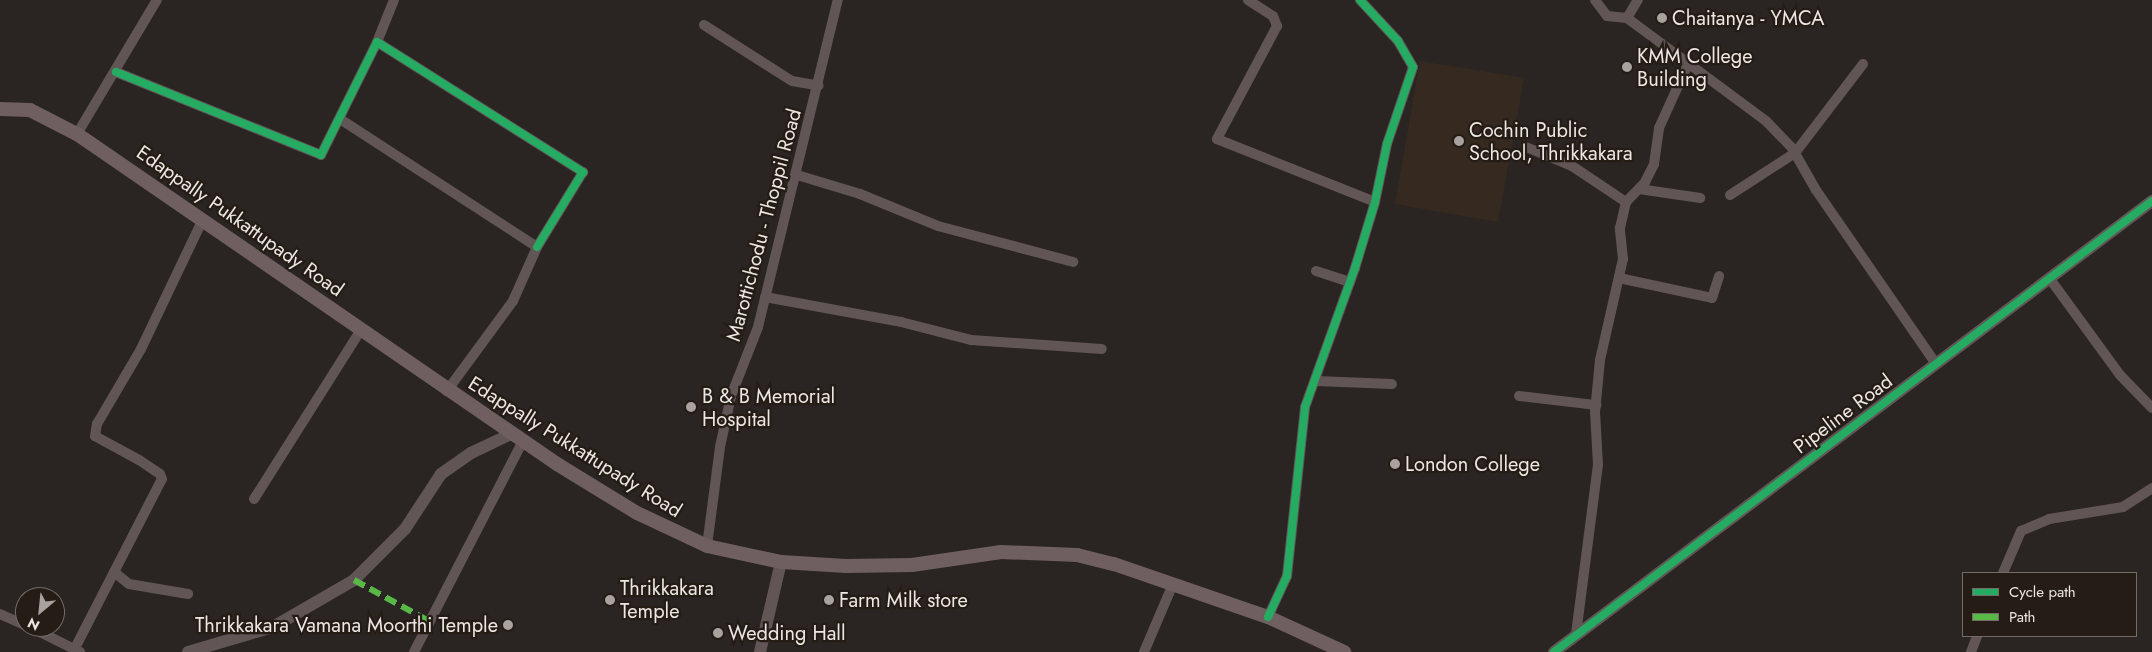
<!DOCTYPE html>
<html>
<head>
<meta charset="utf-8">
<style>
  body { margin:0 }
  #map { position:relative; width:2152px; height:652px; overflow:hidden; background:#2a2522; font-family:Jost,sans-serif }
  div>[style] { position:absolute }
  .built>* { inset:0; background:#362a20 }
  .minor>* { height:10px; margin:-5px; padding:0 5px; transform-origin:5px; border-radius:5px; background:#625556 }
  .tertiary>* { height:12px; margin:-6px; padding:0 6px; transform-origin:6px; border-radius:6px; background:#625556 }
  .secondary>* { height:14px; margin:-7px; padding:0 7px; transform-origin:7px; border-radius:7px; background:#705f60 }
  .quiet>* { height:6px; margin-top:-3px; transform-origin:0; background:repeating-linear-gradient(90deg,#58b947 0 12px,transparent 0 18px) }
  .cycleway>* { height:8px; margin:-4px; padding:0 4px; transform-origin:4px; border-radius:4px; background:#26ab63 }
  .dots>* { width:14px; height:14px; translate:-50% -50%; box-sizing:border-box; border:2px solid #241c15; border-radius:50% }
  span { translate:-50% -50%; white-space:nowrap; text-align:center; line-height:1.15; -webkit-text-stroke:4.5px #241c15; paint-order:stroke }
  .poi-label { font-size:20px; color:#ece7e2 }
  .left { translate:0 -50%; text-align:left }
  .right { translate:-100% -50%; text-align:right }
  .street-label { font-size:20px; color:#ece7e2 }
  .legend { position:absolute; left:1962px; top:572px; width:175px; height:65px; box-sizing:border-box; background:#241c15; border:1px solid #746d67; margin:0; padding:6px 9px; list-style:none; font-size:15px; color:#ece7e2 }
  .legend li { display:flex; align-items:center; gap:10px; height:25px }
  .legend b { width:25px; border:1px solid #746d67 }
  .north { position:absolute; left:15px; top:587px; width:50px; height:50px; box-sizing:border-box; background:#241c15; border:1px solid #746d67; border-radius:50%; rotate:208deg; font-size:14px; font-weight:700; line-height:20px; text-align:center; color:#ece7e2 }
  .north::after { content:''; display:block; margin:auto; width:18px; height:22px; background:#a8a39f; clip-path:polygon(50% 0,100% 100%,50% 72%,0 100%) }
</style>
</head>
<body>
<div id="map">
  <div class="built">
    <i style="clip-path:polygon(1420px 61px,1524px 78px,1498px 222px,1395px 204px)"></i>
  </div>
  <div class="minor">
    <i style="left:1248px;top:0;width:30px;rotate:33deg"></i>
    <i style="left:1273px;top:16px;width:11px;rotate:68deg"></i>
    <i style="left:1277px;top:26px;width:128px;rotate:118deg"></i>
    <i style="left:1217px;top:139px;width:170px;rotate:21.7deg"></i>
    <i style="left:1595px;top:0;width:20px;rotate:53deg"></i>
    <i style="left:1607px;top:16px;width:20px;rotate:6deg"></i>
    <i style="left:1627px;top:18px;width:173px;rotate:36.5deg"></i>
    <i style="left:1766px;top:121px;width:37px;rotate:46deg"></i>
    <i style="left:1792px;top:148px;width:48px;rotate:60.3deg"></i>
    <i style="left:1816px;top:190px;width:211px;rotate:55.4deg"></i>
    <i style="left:1627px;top:18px;width:21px;rotate:-59deg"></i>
    <i style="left:704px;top:25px;width:104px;rotate:32.5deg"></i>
    <i style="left:792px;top:81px;width:27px;rotate:10deg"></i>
    <i style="left:377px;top:42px;width:45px;rotate:-68deg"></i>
    <i style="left:116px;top:72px;width:221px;rotate:22deg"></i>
    <i style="left:321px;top:155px;width:126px;rotate:-63.6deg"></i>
    <i style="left:377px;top:42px;width:244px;rotate:32.3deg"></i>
    <i style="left:583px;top:172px;width:88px;rotate:121.5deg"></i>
    <i style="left:340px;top:119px;width:235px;rotate:33deg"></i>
    <i style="left:537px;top:247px;width:59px;rotate:114deg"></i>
    <i style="left:513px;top:301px;width:112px;rotate:126.3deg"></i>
    <i style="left:77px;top:134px;width:156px;rotate:-59.2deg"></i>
    <i style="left:1526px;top:147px;width:50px;rotate:22.4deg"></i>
    <i style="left:1572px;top:166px;width:65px;rotate:33.7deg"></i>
    <i style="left:797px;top:175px;width:66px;rotate:16.8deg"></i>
    <i style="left:860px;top:194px;width:84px;rotate:22.3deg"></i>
    <i style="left:938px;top:226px;width:140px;rotate:14.9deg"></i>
    <i style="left:1639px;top:189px;width:62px;rotate:8.4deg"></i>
    <i style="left:1730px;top:195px;width:77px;rotate:-32.9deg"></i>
    <i style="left:1795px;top:153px;width:112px;rotate:-52.6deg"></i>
    <i style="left:1316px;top:271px;width:36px;rotate:18deg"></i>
    <i style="left:1619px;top:278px;width:95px;rotate:12.1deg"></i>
    <i style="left:1712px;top:298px;width:23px;rotate:-72deg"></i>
    <i style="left:2050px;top:279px;width:119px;rotate:53.9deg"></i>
    <i style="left:2120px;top:375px;width:46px;rotate:45.9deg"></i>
    <i style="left:765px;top:297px;width:138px;rotate:10.4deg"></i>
    <i style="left:901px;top:322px;width:72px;rotate:14.4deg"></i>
    <i style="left:971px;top:340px;width:131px;rotate:3.9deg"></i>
    <i style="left:1316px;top:381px;width:76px;rotate:2.3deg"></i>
    <i style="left:1519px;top:396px;width:78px;rotate:6.7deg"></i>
    <i style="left:254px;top:499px;width:200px;rotate:-57.7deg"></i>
    <i style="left:707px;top:546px;width:100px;rotate:-82.5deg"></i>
    <i style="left:720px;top:447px;width:52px;rotate:-77.8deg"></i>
    <i style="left:731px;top:396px;width:74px;rotate:-68.6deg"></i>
    <i style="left:758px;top:327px;width:337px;rotate:-76.3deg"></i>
    <i style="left:114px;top:572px;width:19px;rotate:39deg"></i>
    <i style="left:129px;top:584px;width:60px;rotate:9.6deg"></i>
    <i style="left:2003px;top:573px;width:46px;rotate:-66.8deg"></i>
    <i style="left:2021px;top:531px;width:30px;rotate:-23deg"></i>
    <i style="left:2049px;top:519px;width:75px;rotate:-9.2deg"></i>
    <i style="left:2123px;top:507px;width:35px;rotate:-33deg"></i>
    <i style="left:0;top:614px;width:27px;rotate:24deg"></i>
    <i style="left:1268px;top:617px;width:45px;rotate:-65.1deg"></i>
    <i style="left:1287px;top:576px;width:170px;rotate:-83.9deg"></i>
    <i style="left:1305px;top:407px;width:148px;rotate:-70.2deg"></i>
    <i style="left:1355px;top:268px;width:69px;rotate:-73.1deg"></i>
    <i style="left:1375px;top:202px;width:59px;rotate:-78.3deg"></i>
    <i style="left:1387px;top:144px;width:81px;rotate:-71.3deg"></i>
    <i style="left:1413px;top:67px;width:30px;rotate:-120deg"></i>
    <i style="left:1398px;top:41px;width:56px;rotate:-132.8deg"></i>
    <i style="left:30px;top:627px;width:56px;rotate:26.6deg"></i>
    <i style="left:1576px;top:634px;width:170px;rotate:-82.6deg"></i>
    <i style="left:1598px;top:465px;width:53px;rotate:-93.2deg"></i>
    <i style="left:1595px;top:412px;width:52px;rotate:-84.5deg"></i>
    <i style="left:1600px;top:360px;width:104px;rotate:-77.2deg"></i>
    <i style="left:1623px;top:259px;width:31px;rotate:-96deg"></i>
    <i style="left:1620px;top:228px;width:27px;rotate:-77deg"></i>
    <i style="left:1626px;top:202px;width:28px;rotate:-46deg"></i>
    <i style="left:1645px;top:182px;width:20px;rotate:-63deg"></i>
    <i style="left:1654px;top:164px;width:36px;rotate:-82deg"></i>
    <i style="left:1659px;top:128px;width:70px;rotate:-65.6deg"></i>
    <i style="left:74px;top:650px;width:192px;rotate:-62.8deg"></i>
    <i style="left:162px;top:479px;width:5px;rotate:-112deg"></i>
    <i style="left:160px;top:474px;width:25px;rotate:-146deg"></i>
    <i style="left:139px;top:460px;width:50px;rotate:-151.4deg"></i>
    <i style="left:95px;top:436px;width:12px;rotate:-81deg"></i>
    <i style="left:97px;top:424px;width:87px;rotate:-59.6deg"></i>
    <i style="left:141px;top:349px;width:144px;rotate:-64.5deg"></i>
    <i style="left:414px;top:652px;width:237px;rotate:-62.7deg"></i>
    <i style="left:1144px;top:652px;width:74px;rotate:-66.9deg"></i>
    <i style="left:1971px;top:652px;width:17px;rotate:-69deg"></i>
  </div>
  <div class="tertiary">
    <i style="left:188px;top:652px;width:89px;rotate:-16.4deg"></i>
    <i style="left:273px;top:627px;width:94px;rotate:-30.1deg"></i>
    <i style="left:354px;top:580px;width:72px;rotate:-45deg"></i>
    <i style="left:405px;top:529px;width:66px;rotate:-56.8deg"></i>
    <i style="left:441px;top:474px;width:37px;rotate:-35deg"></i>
    <i style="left:471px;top:453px;width:44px;rotate:-25.4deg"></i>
    <i style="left:760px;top:652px;width:92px;rotate:-76.9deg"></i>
    <i style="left:1554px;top:652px;width:749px;rotate:-37.02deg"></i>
  </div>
  <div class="secondary">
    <i style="left:0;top:109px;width:30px;rotate:2deg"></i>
    <i style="left:30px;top:110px;width:53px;rotate:27.1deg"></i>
    <i style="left:77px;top:134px;width:582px;rotate:34.51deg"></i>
    <i style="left:557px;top:464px;width:94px;rotate:31.5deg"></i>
    <i style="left:637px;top:513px;width:77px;rotate:25.2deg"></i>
    <i style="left:707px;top:546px;width:76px;rotate:12.2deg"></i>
    <i style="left:781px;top:562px;width:65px;rotate:3.5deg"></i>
    <i style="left:846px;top:566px;width:66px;rotate:-0.9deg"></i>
    <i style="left:912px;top:565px;width:90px;rotate:-8.3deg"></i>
    <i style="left:1001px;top:552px;width:76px;rotate:2.3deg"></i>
    <i style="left:1077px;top:555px;width:38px;rotate:14deg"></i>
    <i style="left:1114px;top:564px;width:163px;rotate:19deg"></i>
    <i style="left:1268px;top:617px;width:84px;rotate:24.7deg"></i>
  </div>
  <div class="quiet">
    <i style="left:354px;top:580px;width:85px;rotate:28.7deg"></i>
  </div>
  <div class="cycleway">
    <i style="left:116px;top:72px;width:221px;rotate:22deg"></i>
    <i style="left:321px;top:155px;width:126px;rotate:-63.6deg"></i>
    <i style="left:377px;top:42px;width:244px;rotate:32.3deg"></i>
    <i style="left:583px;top:172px;width:88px;rotate:121.5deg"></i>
    <i style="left:1268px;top:617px;width:45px;rotate:-65.1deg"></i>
    <i style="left:1287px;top:576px;width:170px;rotate:-83.9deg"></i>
    <i style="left:1305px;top:407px;width:148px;rotate:-70.2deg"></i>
    <i style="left:1355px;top:268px;width:69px;rotate:-73.1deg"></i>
    <i style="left:1375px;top:202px;width:59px;rotate:-78.3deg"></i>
    <i style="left:1387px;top:144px;width:81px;rotate:-71.3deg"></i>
    <i style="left:1413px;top:67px;width:30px;rotate:-120deg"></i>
    <i style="left:1398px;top:41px;width:56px;rotate:-132.8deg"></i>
    <i style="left:1554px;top:652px;width:749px;rotate:-37.02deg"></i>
  </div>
  <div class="dots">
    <i style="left:1662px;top:18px;background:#a8a39f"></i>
    <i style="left:1627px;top:67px;background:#a8a39f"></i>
    <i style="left:1459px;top:141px;background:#a8a39f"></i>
    <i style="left:691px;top:407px;background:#a8a39f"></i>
    <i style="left:1395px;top:464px;background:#a8a39f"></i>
    <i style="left:610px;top:600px;background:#a8a39f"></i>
    <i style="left:829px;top:600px;background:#a8a39f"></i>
    <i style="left:508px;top:625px;background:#a8a39f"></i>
    <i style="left:718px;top:633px;background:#a8a39f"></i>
  </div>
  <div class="poi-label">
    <span class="left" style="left:1672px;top:18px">Chaitanya - YMCA</span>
    <span class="left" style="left:1637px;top:68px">KMM College<br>Building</span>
    <span class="left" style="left:1469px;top:142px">Cochin Public<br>School, Thrikkakara</span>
    <span class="left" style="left:702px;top:408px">B &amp; B Memorial<br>Hospital</span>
    <span class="left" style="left:1405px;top:464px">London College</span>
    <span class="left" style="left:620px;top:600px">Thrikkakara<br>Temple</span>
    <span class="left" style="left:839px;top:600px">Farm Milk store</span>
    <span class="right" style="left:498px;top:625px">Thrikkakara Vamana Moorthi Temple</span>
    <span class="left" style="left:728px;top:633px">Wedding Hall</span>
  </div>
  <div class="street-label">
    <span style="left:240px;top:221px;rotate:35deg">Edappally Pukkattupady Road</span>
    <span style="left:764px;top:225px;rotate:-75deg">Marottichodu - Thoppil Road</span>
    <span style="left:1843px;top:414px;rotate:-37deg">Pipeline Road</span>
    <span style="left:575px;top:447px;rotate:32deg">Edappally Pukkattupady Road</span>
  </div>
  <ul class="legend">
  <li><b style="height:6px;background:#26ab63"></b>Cycle path</li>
  <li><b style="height:6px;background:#58b947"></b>Path</li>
  </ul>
  <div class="north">N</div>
</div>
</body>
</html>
